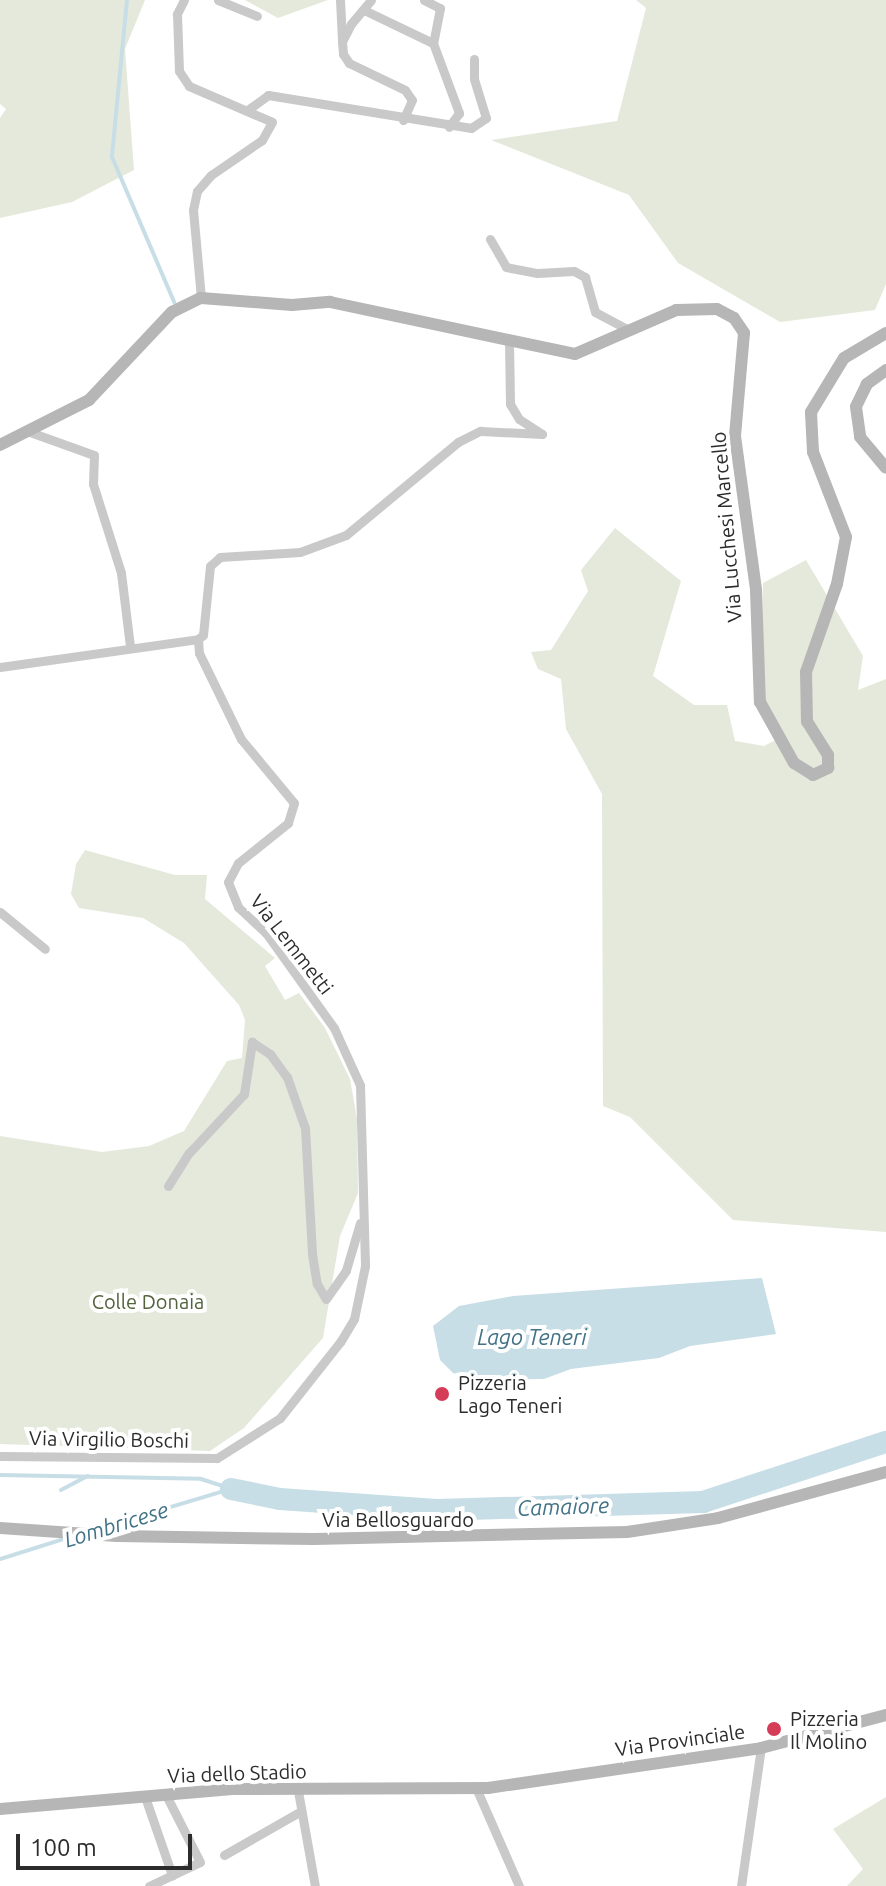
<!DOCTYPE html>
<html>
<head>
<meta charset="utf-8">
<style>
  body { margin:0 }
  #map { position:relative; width:886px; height:1886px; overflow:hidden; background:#fff; font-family:Ubuntu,sans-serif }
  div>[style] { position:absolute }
  .green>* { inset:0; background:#e4e9db }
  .water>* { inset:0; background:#c8dee7 }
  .stream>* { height:4px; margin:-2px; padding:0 2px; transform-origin:2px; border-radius:2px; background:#c8dee7 }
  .river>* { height:22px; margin:-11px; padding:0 11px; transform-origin:11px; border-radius:11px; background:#c8dee7 }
  .street>* { height:9px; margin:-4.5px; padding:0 4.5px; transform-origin:4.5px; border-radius:4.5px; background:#c9c9c9 }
  .secondary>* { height:12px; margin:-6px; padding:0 6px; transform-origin:6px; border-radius:6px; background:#b6b6b6 }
  .dots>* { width:22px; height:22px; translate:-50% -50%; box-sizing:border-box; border:4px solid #fff; border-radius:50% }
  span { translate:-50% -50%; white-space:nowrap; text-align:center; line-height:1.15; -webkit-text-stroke:8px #fff; paint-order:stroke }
  .street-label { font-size:20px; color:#2c2c2c }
  .park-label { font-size:20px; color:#53633e }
  .poi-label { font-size:20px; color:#2c2c2c }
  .left { translate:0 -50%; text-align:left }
  .water-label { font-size:22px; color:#427386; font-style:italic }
  .scale { position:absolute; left:16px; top:1834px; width:176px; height:36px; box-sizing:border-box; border:4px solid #2c2c2c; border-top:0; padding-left:10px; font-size:24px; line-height:28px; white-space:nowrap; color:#2c2c2c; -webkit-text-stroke:6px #fff; paint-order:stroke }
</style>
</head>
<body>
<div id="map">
  <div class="green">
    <i style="clip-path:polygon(0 0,145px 0,125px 49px,134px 170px,72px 202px,0 218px,0 118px,6px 109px,0 104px)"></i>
    <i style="clip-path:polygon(245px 0,328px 0,278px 18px)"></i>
    <i style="clip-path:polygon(636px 0,886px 0,886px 284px,875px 310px,780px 322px,678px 263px,629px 195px,491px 140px,617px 121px,646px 8px)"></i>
    <i style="clip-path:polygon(615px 528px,681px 581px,653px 676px,694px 705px,727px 705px,735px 741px,764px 746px,785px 735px,761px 700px,763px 583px,806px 560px,863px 656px,858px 690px,886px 679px,886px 1232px,733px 1220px,630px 1117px,603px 1106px,602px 794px,566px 729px,561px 679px,538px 669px,531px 652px,551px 650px,588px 591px,581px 570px)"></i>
    <i style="clip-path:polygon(85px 850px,175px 875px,207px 875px,205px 899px,275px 958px,265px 966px,285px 1000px,299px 993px,325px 1028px,350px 1079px,357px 1119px,358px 1193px,340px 1236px,323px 1338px,244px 1428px,210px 1451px,0 1444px,0 1136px,102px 1152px,149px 1146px,184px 1131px,227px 1061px,242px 1058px,245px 1020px,239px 1005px,184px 943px,143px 918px,79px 908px,71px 894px,76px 864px)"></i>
    <i style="clip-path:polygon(886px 1797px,886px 1886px,847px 1886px,863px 1869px,833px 1829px)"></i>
  </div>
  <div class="water">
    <i style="clip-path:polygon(762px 1278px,776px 1334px,690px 1346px,659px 1358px,571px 1369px,544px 1379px,481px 1380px,453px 1373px,440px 1360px,433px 1326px,459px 1306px,513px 1296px)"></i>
  </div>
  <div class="stream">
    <i style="left:127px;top:0;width:158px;rotate:95.5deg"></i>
    <i style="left:112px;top:157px;width:158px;rotate:66.8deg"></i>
    <i style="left:0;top:1475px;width:201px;rotate:1.1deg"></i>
    <i style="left:201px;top:1479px;width:29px;rotate:18deg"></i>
    <i style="left:61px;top:1490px;width:30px;rotate:-28deg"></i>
    <i style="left:94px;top:1530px;width:143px;rotate:-16.7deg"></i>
    <i style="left:0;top:1559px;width:73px;rotate:-17.4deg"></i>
  </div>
  <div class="river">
    <i style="left:231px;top:1489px;width:50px;rotate:11.5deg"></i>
    <i style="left:280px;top:1499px;width:157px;rotate:4deg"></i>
    <i style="left:437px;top:1510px;width:266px;rotate:-1.7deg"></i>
    <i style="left:703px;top:1502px;width:193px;rotate:-18.2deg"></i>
  </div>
  <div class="street">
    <i style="left:184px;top:0;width:16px;rotate:117deg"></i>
    <i style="left:177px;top:14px;width:57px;rotate:88deg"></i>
    <i style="left:179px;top:71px;width:18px;rotate:56deg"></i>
    <i style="left:189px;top:86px;width:90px;rotate:23.4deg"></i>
    <i style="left:272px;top:122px;width:21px;rotate:119deg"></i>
    <i style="left:262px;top:140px;width:62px;rotate:145.5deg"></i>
    <i style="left:211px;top:175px;width:21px;rotate:131deg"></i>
    <i style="left:197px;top:191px;width:19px;rotate:102deg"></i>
    <i style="left:193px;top:210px;width:88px;rotate:84.8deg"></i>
    <i style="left:218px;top:0;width:42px;rotate:22.3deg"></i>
    <i style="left:340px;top:0;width:40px;rotate:87.1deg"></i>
    <i style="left:371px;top:0;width:31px;rotate:130deg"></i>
    <i style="left:351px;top:24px;width:20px;rotate:117deg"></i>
    <i style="left:342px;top:42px;width:12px;rotate:85deg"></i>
    <i style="left:343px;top:54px;width:11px;rotate:56deg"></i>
    <i style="left:349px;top:63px;width:62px;rotate:25.7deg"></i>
    <i style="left:405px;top:90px;width:12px;rotate:55deg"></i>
    <i style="left:412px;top:100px;width:22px;rotate:114deg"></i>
    <i style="left:424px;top:0;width:18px;rotate:27deg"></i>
    <i style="left:440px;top:8px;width:36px;rotate:101deg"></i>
    <i style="left:433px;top:43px;width:75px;rotate:69.6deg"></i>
    <i style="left:459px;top:113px;width:17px;rotate:126deg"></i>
    <i style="left:364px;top:10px;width:76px;rotate:25.6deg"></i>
    <i style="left:249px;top:109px;width:24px;rotate:-36deg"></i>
    <i style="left:268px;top:95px;width:206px;rotate:9.2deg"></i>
    <i style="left:471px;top:128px;width:18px;rotate:-34deg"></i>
    <i style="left:486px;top:118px;width:41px;rotate:-107.1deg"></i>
    <i style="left:474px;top:79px;width:20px;rotate:-90deg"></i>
    <i style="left:490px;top:239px;width:32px;rotate:60deg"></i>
    <i style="left:506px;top:267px;width:32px;rotate:11deg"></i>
    <i style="left:537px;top:273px;width:37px;rotate:-3deg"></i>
    <i style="left:574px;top:271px;width:13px;rotate:29deg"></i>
    <i style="left:585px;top:277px;width:36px;rotate:74deg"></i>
    <i style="left:595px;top:312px;width:36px;rotate:28deg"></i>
    <i style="left:27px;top:431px;width:71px;rotate:19.7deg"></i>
    <i style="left:94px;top:455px;width:29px;rotate:92deg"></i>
    <i style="left:93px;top:484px;width:93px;rotate:72.5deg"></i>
    <i style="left:121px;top:573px;width:74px;rotate:83deg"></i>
    <i style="left:198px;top:639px;width:6px;rotate:-39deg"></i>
    <i style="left:203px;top:635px;width:69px;rotate:-84.2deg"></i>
    <i style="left:210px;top:566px;width:13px;rotate:-42deg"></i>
    <i style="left:220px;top:557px;width:80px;rotate:-3.6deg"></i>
    <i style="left:300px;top:552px;width:49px;rotate:-20.3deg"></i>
    <i style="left:346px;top:535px;width:146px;rotate:-39.7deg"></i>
    <i style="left:458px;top:442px;width:25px;rotate:-27deg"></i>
    <i style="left:480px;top:431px;width:62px;rotate:2.8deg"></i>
    <i style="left:542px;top:434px;width:27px;rotate:-147deg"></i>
    <i style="left:519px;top:419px;width:17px;rotate:-121deg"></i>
    <i style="left:510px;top:404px;width:65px;rotate:-90.9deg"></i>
    <i style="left:0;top:667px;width:200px;rotate:-8deg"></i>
    <i style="left:198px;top:639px;width:14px;rotate:86deg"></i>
    <i style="left:199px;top:653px;width:96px;rotate:64deg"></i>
    <i style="left:241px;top:739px;width:83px;rotate:50.4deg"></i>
    <i style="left:294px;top:803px;width:21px;rotate:107deg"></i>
    <i style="left:288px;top:823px;width:64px;rotate:141.3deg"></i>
    <i style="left:238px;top:863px;width:21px;rotate:118deg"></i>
    <i style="left:228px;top:882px;width:27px;rotate:68deg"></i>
    <i style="left:238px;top:907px;width:38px;rotate:43deg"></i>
    <i style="left:266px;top:933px;width:117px;rotate:54.4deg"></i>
    <i style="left:334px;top:1028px;width:63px;rotate:65.5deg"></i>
    <i style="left:360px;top:1085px;width:181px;rotate:88.4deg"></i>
    <i style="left:365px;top:1266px;width:54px;rotate:101.7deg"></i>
    <i style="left:354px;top:1319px;width:27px;rotate:121deg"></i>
    <i style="left:340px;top:1342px;width:97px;rotate:128.3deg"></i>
    <i style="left:280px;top:1418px;width:75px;rotate:147.6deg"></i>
    <i style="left:217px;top:1458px;width:217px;rotate:-179.5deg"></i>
    <i style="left:0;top:912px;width:58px;rotate:39.4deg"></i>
    <i style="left:168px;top:1186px;width:39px;rotate:-58deg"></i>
    <i style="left:189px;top:1153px;width:81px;rotate:-47deg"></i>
    <i style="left:244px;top:1094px;width:53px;rotate:-81.3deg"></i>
    <i style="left:252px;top:1042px;width:22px;rotate:34deg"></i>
    <i style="left:270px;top:1054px;width:29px;rotate:54deg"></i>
    <i style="left:287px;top:1077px;width:54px;rotate:70.6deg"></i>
    <i style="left:305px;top:1128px;width:126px;rotate:86.8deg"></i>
    <i style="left:312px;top:1254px;width:30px;rotate:81deg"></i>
    <i style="left:317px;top:1284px;width:17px;rotate:59deg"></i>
    <i style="left:326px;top:1299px;width:35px;rotate:-55deg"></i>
    <i style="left:346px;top:1270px;width:49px;rotate:-73.4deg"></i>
    <i style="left:476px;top:1788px;width:107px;rotate:66.3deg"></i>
    <i style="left:298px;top:1791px;width:97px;rotate:79.9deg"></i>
    <i style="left:145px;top:1797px;width:83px;rotate:70.9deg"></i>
    <i style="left:224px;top:1855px;width:89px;rotate:-29.7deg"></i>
    <i style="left:149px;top:1886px;width:56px;rotate:-25.2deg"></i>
    <i style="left:200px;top:1862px;width:75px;rotate:-116.9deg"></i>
    <i style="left:741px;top:1886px;width:139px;rotate:-81.8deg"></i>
  </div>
  <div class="secondary">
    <i style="left:886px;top:370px;width:24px;rotate:144deg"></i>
    <i style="left:867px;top:384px;width:25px;rotate:116deg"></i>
    <i style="left:856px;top:407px;width:30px;rotate:82deg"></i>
    <i style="left:860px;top:437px;width:40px;rotate:50deg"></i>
    <i style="left:0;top:445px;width:100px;rotate:-26.8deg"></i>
    <i style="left:89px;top:400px;width:121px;rotate:-46.7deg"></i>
    <i style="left:172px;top:312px;width:32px;rotate:-26deg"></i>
    <i style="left:201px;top:298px;width:91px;rotate:4.4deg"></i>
    <i style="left:292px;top:305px;width:38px;rotate:-5deg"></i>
    <i style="left:330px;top:302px;width:250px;rotate:12deg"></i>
    <i style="left:575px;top:354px;width:110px;rotate:-23.5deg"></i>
    <i style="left:676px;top:310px;width:41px;rotate:-1.4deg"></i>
    <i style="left:717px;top:309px;width:19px;rotate:28deg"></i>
    <i style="left:734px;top:318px;width:18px;rotate:56deg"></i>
    <i style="left:744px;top:333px;width:103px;rotate:95deg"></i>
    <i style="left:735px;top:436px;width:155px;rotate:82.2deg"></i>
    <i style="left:756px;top:590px;width:112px;rotate:88deg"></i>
    <i style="left:760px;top:702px;width:70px;rotate:60.9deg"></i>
    <i style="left:794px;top:763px;width:22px;rotate:32deg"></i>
    <i style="left:813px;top:775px;width:17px;rotate:-25deg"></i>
    <i style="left:828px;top:768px;width:13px;rotate:-90deg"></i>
    <i style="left:828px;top:755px;width:39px;rotate:-122deg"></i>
    <i style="left:807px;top:722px;width:50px;rotate:-91.1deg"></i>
    <i style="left:806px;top:672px;width:93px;rotate:-70.6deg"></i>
    <i style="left:837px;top:584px;width:48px;rotate:-79.2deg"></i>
    <i style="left:846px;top:537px;width:91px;rotate:-111.2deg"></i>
    <i style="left:813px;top:452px;width:40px;rotate:-92.9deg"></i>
    <i style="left:811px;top:412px;width:63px;rotate:-58.6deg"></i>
    <i style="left:844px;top:358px;width:49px;rotate:-30.8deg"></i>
    <i style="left:0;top:1528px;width:117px;rotate:3.9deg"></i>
    <i style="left:117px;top:1536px;width:197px;rotate:0.9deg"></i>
    <i style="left:314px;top:1539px;width:313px;rotate:-1.3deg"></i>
    <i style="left:627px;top:1532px;width:92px;rotate:-8.7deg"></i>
    <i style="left:718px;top:1518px;width:174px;rotate:-15.3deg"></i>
    <i style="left:0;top:1809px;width:236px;rotate:-4.9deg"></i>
    <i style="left:235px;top:1789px;width:253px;rotate:-0.2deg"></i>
    <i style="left:488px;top:1788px;width:276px;rotate:-8.3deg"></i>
    <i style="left:761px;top:1748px;width:129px;rotate:-14.8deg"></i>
  </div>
  <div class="dots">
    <i style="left:442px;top:1394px;background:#d53c57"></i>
    <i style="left:774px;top:1729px;background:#d53c57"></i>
  </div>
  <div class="street-label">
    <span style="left:726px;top:527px;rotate:-95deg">Via Lucchesi Marcello</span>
    <span style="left:292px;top:944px;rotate:52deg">Via Lemmetti</span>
    <span style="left:109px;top:1439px;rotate:1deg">Via Virgilio Boschi</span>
    <span style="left:398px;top:1519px">Via Bellosguardo</span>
    <span style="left:680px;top:1740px;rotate:-8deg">Via Provinciale</span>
    <span style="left:237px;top:1773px;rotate:-2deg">Via dello Stadio</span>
  </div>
  <div class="park-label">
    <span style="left:148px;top:1301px">Colle Donaia</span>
  </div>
  <div class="poi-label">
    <span class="left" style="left:458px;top:1394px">Pizzeria<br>Lago Teneri</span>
    <span class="left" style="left:790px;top:1730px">Pizzeria<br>Il Molino</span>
  </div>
  <div class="water-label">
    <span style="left:532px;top:1337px">Lago Teneri</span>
    <span style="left:563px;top:1506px;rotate:-2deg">Camaiore</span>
    <span style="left:116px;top:1524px;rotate:-17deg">Lombricese</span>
  </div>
  <div class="scale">100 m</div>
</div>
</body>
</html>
